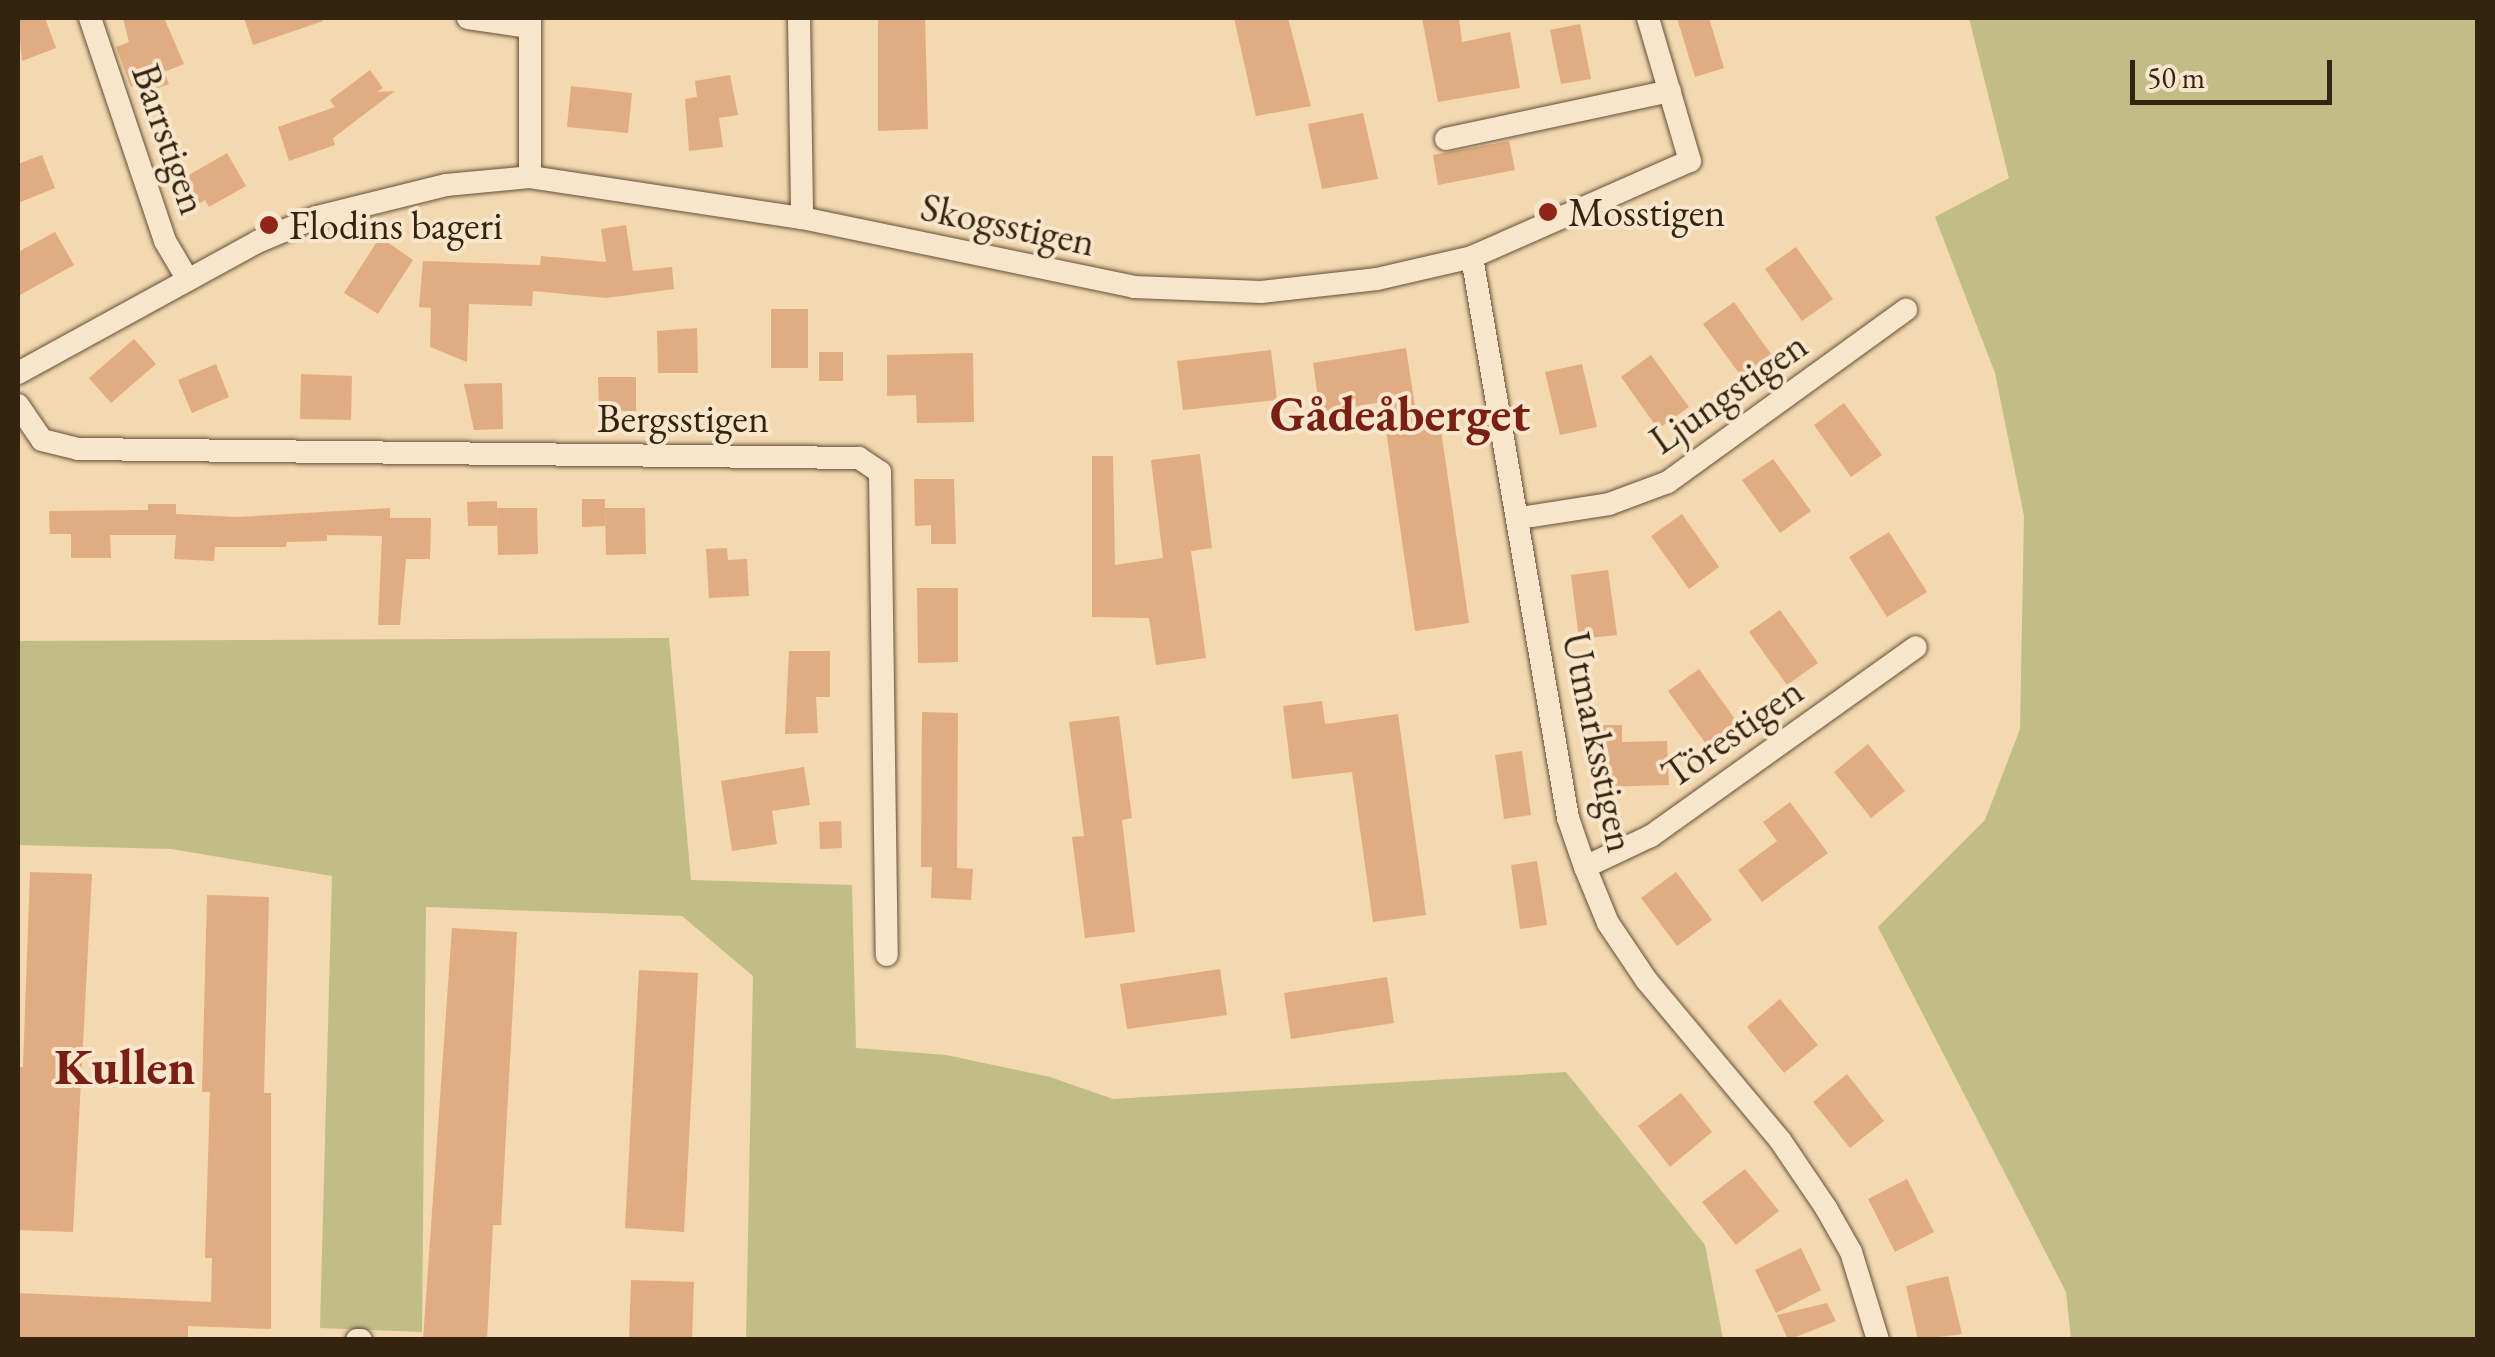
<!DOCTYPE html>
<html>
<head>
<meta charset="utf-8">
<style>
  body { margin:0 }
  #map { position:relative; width:2495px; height:1357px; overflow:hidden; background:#f3d8b0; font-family:"EB Garamond",serif }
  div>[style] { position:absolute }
  .green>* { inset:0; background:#c0bd87 }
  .building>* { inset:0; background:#e1ac81 }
  .roads { filter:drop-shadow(0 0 2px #645036) drop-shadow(0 0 2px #645036) }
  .street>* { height:22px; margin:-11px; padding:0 11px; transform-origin:11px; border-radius:11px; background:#f7e6cc }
  .dots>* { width:28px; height:28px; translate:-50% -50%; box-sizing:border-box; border:5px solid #f7e6cc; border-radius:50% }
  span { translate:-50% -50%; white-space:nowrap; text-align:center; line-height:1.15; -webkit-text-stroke:8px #f7e6cc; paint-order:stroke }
  .street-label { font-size:40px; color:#34230e }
  .poi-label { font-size:40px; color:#34230e }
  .left { translate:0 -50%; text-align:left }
  .district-label { font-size:50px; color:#7a1f14; font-weight:700 }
  .frame { position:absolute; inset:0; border:20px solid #34230e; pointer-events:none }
  .scale { position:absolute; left:2130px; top:60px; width:202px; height:45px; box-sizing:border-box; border:5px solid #34230e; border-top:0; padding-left:12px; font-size:30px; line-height:35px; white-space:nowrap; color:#34230e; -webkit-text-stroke:8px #f7e6cc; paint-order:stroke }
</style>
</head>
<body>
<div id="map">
  <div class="green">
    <i style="clip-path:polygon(1969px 18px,2477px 18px,2477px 1339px,2071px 1339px,2066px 1292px,1878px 927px,1985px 820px,2020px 729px,2024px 516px,1995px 373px,1935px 217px,2009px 178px)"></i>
    <i style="clip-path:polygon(669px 638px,691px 880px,852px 885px,856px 1048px,946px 1055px,1050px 1077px,1113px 1099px,1566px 1072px,1705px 1245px,1723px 1339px,746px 1339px,753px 976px,682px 916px,426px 907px,422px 1332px,320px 1328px,332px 876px,171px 849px,18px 845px,18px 641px)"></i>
  </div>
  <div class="building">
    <i style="clip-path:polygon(18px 18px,45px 18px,56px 48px,22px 61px)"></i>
    <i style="clip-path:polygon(123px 18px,164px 18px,184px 64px,164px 72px,169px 84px,147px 92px,143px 82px,131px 87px,116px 47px,129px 42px)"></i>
    <i style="clip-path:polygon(244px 18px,322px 18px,323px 21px,253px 45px)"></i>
    <i style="clip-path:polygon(878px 18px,925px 18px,928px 129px,878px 131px)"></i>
    <i style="clip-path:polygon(1234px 18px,1288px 18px,1311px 106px,1256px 116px)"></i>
    <i style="clip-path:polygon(1422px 18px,1459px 18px,1462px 42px,1510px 32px,1520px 88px,1438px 102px)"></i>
    <i style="clip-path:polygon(1677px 18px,1709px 18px,1724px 68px,1695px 77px)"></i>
    <i style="clip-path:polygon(1580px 24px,1591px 79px,1561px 84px,1550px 30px)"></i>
    <i style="clip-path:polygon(370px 70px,383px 88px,377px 92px,395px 91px,333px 138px,335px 145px,289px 161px,278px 127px,335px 107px,330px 100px)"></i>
    <i style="clip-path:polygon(730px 75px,738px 115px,719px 118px,723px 147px,689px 151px,685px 99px,697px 97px,695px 81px)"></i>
    <i style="clip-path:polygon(571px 86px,632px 93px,628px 133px,567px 127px)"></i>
    <i style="clip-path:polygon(1363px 113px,1378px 179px,1322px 189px,1308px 124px)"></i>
    <i style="clip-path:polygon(1509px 141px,1515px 170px,1438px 185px,1433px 155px)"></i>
    <i style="clip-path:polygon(227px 153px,246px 186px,209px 207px,205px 200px,183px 213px,168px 187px)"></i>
    <i style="clip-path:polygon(42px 155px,55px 188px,18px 203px,18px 164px)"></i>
    <i style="clip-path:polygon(626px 225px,633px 271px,672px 267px,674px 289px,606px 298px,533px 291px,532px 306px,469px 304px,467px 362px,430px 347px,431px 308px,419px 307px,423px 261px,540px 265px,541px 256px,606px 262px,601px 229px)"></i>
    <i style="clip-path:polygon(55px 232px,74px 265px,18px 296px,18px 252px)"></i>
    <i style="clip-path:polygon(380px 237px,413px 260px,378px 314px,344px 293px)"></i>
    <i style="clip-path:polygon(1796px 247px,1833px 299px,1802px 321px,1765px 269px)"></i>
    <i style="clip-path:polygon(1734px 302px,1771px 354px,1741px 376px,1703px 324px)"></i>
    <i style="clip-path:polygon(771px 309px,808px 309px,808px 368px,771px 368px)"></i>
    <i style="clip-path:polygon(697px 328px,698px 373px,658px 373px,657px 331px)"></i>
    <i style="clip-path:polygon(134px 339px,156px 364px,111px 403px,89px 378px)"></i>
    <i style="clip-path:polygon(1406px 348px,1418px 426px,1440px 423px,1469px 623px,1415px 631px,1382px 402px,1320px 412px,1313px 363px)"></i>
    <i style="clip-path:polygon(1271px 350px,1277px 400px,1183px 410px,1177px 361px)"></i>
    <i style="clip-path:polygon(819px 352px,843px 352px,843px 381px,819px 381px)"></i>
    <i style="clip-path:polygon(973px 353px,974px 422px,917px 423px,916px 395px,887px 396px,887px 355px)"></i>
    <i style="clip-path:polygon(1651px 355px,1689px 407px,1658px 429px,1621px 377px)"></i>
    <i style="clip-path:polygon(216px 364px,229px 397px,192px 413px,178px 380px)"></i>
    <i style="clip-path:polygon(1582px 364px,1597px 427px,1560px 435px,1545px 372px)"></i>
    <i style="clip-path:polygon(301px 374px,352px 376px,351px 420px,300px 419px)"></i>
    <i style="clip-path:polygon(598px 377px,636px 377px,636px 411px,599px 411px)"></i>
    <i style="clip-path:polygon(502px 383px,503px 429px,474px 430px,464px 384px)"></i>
    <i style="clip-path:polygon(1844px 403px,1882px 455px,1851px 477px,1814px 425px)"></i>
    <i style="clip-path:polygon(1200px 454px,1212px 548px,1191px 551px,1206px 658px,1156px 665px,1149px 618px,1092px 617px,1092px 456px,1113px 456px,1115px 565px,1163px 558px,1151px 460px)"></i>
    <i style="clip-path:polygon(1773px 459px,1811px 511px,1780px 533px,1742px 480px)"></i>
    <i style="clip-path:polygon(914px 479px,954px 479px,956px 544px,931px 544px,931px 525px,915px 526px)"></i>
    <i style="clip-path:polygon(582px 499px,605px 499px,605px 526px,582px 527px)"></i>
    <i style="clip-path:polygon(497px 501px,497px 526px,468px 526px,467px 502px)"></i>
    <i style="clip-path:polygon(148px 504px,176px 504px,176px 514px,237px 517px,390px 508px,390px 518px,431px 518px,430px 559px,406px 559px,400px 625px,378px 625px,382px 536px,327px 535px,327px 541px,287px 542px,286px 547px,215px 547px,214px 561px,174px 559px,176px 535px,110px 535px,111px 558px,71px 558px,71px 534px,50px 534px,49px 511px,148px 510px)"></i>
    <i style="clip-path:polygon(497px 508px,537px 508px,538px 554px,498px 555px)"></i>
    <i style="clip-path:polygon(605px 508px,645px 508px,646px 554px,606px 555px)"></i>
    <i style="clip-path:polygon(1682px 514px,1719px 567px,1689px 589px,1651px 536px)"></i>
    <i style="clip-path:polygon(1889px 532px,1927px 592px,1887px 617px,1849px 557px)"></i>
    <i style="clip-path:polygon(727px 548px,728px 560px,747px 559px,749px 596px,709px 598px,706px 549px)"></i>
    <i style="clip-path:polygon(1608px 570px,1617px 635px,1579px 639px,1571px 575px)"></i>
    <i style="clip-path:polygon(917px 588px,958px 588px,958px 662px,918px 663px)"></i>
    <i style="clip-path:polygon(1780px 610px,1818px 663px,1787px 685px,1749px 632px)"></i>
    <i style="clip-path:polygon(789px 651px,830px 651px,830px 697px,816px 697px,818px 733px,785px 734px)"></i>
    <i style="clip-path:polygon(1699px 669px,1737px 722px,1706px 744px,1668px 691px)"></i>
    <i style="clip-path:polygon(1322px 701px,1325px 724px,1398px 714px,1426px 915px,1373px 922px,1352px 772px,1292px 779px,1283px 706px)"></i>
    <i style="clip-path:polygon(922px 712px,958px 713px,957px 868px,973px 869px,971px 900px,931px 898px,932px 867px,921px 867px)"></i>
    <i style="clip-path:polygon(1119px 716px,1132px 818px,1122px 820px,1135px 932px,1085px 938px,1072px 837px,1084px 836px,1069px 722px)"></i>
    <i style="clip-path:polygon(1599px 725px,1622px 725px,1622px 742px,1667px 741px,1669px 785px,1600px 787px)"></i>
    <i style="clip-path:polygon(1868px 744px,1905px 791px,1871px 818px,1834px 772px)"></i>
    <i style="clip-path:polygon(1522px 751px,1531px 815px,1504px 819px,1495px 755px)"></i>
    <i style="clip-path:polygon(804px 767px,810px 805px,772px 811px,777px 844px,732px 851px,721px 781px)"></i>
    <i style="clip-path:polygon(1790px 802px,1828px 853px,1762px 902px,1738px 870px,1777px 841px,1763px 822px)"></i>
    <i style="clip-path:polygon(841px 821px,842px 848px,820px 849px,819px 822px)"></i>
    <i style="clip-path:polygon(1537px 861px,1547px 925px,1520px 929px,1511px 865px)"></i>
    <i style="clip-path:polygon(30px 872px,92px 874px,73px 1232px,18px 1230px,18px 1067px,23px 1067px)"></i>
    <i style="clip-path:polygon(1676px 872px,1712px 920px,1677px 946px,1641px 898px)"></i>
    <i style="clip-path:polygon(207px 895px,269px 897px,264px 1093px,271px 1093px,271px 1329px,188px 1326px,188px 1340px,18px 1340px,18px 1293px,211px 1302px,212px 1258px,205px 1258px,210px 1092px,202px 1092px)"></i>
    <i style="clip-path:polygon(452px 928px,517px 932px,501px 1225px,493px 1225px,487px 1340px,423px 1340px)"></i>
    <i style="clip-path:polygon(1220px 969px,1227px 1015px,1127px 1029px,1120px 984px)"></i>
    <i style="clip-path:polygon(639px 970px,698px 973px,684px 1232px,625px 1228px)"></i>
    <i style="clip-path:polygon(1387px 977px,1394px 1023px,1291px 1039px,1284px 993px)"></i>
    <i style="clip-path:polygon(1780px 999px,1818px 1045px,1784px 1073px,1747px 1027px)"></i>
    <i style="clip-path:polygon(1847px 1074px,1884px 1121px,1850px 1148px,1813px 1102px)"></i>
    <i style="clip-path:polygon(1681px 1093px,1712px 1132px,1670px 1167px,1638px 1126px)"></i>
    <i style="clip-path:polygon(1745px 1169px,1779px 1211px,1736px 1245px,1702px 1202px)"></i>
    <i style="clip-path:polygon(1907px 1179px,1934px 1232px,1895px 1252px,1868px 1199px)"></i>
    <i style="clip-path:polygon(1801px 1248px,1821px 1290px,1776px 1313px,1755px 1270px)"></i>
    <i style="clip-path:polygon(1948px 1276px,1962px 1334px,1918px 1340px,1906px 1286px)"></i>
    <i style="clip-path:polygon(631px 1280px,694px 1282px,692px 1340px,629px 1340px)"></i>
    <i style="clip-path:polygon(1827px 1303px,1836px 1321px,1788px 1340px,1777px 1315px)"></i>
  </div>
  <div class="roads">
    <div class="street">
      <i style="left:90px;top:18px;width:235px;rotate:71.4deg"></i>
      <i style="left:165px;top:241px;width:45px;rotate:59.5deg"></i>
      <i style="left:468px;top:18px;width:62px;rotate:8.4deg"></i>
      <i style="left:799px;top:18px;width:200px;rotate:89.1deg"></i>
      <i style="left:1446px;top:139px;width:229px;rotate:-12.1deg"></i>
      <i style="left:530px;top:177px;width:159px;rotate:-90deg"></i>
      <i style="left:1472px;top:257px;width:569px;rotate:80.29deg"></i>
      <i style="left:1568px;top:818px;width:52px;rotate:70.9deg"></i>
      <i style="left:1585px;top:867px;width:61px;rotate:67.7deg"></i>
      <i style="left:1608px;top:923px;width:70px;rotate:56.1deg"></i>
      <i style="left:1647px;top:981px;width:207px;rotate:50.1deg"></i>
      <i style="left:1780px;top:1140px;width:82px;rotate:55.9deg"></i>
      <i style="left:1826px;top:1208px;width:51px;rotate:60.4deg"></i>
      <i style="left:1851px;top:1252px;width:92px;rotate:72.9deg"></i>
      <i style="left:18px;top:373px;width:273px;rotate:-28.7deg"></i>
      <i style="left:257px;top:242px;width:65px;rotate:-22.6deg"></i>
      <i style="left:317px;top:217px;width:133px;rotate:-13.9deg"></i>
      <i style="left:446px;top:185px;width:84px;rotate:-5.4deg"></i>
      <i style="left:530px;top:177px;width:275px;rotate:8.6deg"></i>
      <i style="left:802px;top:218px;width:339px;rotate:11.7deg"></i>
      <i style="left:1134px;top:287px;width:127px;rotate:2.3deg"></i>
      <i style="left:1261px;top:292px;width:117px;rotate:-6.4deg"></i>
      <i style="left:1377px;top:279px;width:98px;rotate:-13deg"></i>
      <i style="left:1472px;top:257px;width:238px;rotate:-23.8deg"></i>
      <i style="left:1690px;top:161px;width:149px;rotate:-106.4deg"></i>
      <i style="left:18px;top:405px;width:42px;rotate:55.6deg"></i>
      <i style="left:42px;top:440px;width:37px;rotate:14deg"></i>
      <i style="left:78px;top:449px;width:781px;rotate:0.66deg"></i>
      <i style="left:859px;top:458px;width:25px;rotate:34deg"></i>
      <i style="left:880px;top:472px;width:483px;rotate:89.2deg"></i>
      <i style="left:1520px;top:518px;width:90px;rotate:-8.9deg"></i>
      <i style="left:1609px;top:504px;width:63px;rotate:-20.4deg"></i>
      <i style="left:1668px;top:482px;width:294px;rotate:-35.9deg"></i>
      <i style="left:1585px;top:867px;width:73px;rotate:-25.2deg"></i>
      <i style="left:1651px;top:836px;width:325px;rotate:-35.5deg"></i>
      <i style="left:357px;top:1340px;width:4px"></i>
    </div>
  </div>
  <div class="dots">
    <i style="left:1548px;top:212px;background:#8f2418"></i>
    <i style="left:269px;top:225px;background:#8f2418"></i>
  </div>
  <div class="street-label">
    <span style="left:170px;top:139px;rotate:71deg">Barrstigen</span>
    <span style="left:1008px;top:224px;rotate:12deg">Skogsstigen</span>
    <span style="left:1728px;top:392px;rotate:-35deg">Ljungstigen</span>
    <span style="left:683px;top:418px">Bergsstigen</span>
    <span style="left:1732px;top:732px;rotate:-35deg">Törestigen</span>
    <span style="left:1599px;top:742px;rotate:78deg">Utmarksstigen</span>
  </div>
  <div class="poi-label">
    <span class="left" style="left:1568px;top:212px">Mosstigen</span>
    <span class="left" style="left:289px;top:225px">Flodins bageri</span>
  </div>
  <div class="district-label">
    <span style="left:1400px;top:414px">Gådeåberget</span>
    <span style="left:125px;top:1067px">Kullen</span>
  </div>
  <div class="frame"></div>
  <div class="scale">50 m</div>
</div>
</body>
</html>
